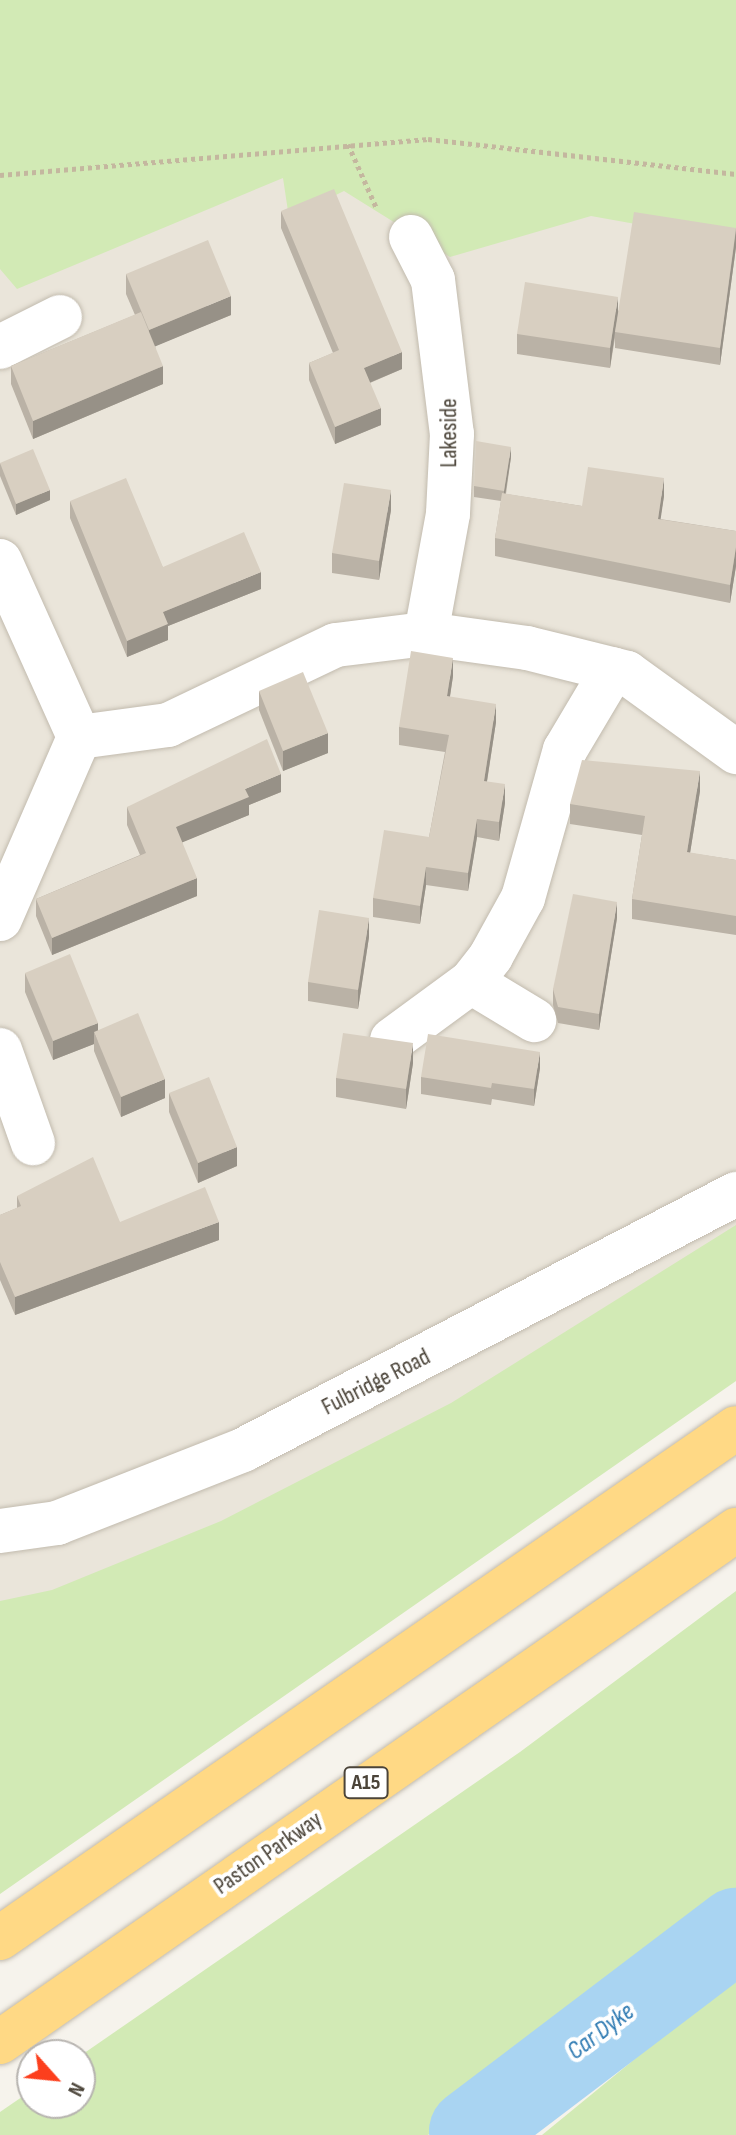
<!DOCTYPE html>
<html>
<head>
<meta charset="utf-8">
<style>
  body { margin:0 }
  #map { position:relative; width:736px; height:2135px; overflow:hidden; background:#f6f3ec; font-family:"Sofia Sans Condensed",sans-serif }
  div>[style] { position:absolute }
  .residential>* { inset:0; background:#eae5da }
  .green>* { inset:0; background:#d2eab5 }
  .stream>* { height:14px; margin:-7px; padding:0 7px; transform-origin:7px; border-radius:7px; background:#a9d4f2 }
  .river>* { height:84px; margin:-42px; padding:0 42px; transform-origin:42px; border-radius:42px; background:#a9d4f2 }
  .path>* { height:5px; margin-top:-2.5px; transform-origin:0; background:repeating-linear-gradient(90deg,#c4b79f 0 4px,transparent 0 8px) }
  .roads { filter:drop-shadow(0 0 2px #c2bbae) drop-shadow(0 0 2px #c2bbae) }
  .minor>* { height:44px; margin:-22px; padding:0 22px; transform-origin:22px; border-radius:22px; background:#fff }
  .tertiary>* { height:44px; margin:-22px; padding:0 22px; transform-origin:22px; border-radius:22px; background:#fff }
  .trunk>* { height:44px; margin:-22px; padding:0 22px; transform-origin:22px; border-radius:22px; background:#ffd985 }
  .wall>* { inset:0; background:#bab2a6 }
  .shaded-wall>* { inset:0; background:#979187 }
  .building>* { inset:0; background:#d8cfc1 }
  span { translate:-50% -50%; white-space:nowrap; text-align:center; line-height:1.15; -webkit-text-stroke:8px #fff; paint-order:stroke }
  .shield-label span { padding:2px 6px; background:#fff; border:2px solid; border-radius:6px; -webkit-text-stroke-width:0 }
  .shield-label { font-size:22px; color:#4b4439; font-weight:700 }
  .street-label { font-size:24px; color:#4b4439 }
  .water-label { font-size:26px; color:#2e7ab2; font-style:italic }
  .north { position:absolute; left:16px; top:2039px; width:80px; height:80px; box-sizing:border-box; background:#fff; border:2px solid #b7b4b0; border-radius:50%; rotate:117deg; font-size:22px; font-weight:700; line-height:32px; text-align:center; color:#4b4439 }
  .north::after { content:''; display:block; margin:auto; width:28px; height:36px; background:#fc3f1d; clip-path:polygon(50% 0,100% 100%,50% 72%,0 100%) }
</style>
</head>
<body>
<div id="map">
  <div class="residential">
    <i style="clip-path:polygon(0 0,736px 0,736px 1297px,0 1713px)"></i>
  </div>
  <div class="green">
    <i style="clip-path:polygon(0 0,736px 0,736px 242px,591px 216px,450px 257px,344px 191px,289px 218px,283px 178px,17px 289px,0 269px)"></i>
    <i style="clip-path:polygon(736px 1225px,736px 1381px,0 1894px,0 1601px,52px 1590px,221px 1521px,451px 1403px)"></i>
    <i style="clip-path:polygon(736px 1591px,736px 1907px,428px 2135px,0 2135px,0 2112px,32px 2090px,32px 2103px,80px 2103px,80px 2056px,520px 1752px)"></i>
    <i style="clip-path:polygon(736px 1979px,736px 2135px,542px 2135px,708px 1999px)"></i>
  </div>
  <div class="stream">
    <i style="left:465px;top:2135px;width:7px;rotate:-34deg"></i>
  </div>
  <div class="river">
    <i style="left:471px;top:2131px;width:333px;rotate:-37.2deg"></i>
  </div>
  <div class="path">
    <i style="left:348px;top:144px;width:71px;rotate:66deg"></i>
    <i style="left:0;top:175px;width:430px;rotate:-4.8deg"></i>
    <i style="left:428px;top:139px;width:310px;rotate:6.5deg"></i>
  </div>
  <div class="roads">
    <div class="minor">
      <i style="left:411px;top:237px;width:48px;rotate:62.9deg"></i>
      <i style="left:433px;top:280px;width:155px;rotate:83deg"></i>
      <i style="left:452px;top:434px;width:80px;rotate:92.9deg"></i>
      <i style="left:448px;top:514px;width:122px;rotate:100.4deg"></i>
      <i style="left:0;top:347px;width:67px;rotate:-26.6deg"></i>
      <i style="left:0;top:561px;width:193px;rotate:65.8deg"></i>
      <i style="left:0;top:919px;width:198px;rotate:-66.5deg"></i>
      <i style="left:79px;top:737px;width:90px;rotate:-7.7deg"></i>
      <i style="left:168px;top:725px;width:186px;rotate:-25.5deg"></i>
      <i style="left:336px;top:645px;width:91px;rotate:-7deg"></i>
      <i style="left:426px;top:634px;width:102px;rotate:7.9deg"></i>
      <i style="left:527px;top:648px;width:103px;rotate:14deg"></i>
      <i style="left:627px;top:673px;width:135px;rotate:35.9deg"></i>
      <i style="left:471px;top:982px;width:74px;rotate:31.1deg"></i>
      <i style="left:392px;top:1040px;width:98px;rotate:-36.3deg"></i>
      <i style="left:471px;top:982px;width:33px;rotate:-52deg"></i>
      <i style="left:491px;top:956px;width:66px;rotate:-61.1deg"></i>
      <i style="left:523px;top:898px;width:154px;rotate:-74.2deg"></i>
      <i style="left:565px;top:750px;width:94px;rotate:-59.3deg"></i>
      <i style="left:0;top:1050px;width:99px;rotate:70.5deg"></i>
    </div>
    <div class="tertiary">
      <i style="left:0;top:1531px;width:58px;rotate:-8deg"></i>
      <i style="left:57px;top:1523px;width:200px;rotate:-21.4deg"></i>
      <i style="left:243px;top:1450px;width:556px;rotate:-27.44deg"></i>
    </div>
    <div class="trunk">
      <i style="left:0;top:1938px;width:895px;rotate:-34.72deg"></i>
      <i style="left:0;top:2042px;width:897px;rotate:-34.82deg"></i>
    </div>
  </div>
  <div class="wall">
    <i style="clip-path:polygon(281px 211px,402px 369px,370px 383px,381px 425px,335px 444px,309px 380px,309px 363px,333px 353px,281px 228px)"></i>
    <i style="clip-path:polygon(736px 228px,736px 247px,720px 365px,615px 348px,615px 338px,610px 368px,517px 354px,517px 334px,618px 311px)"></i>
    <i style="clip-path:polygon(126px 274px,231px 315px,155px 346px,163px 384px,33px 439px,11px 384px,11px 366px,135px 315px,126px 294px)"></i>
    <i style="clip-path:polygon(511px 457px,506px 494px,582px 506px,664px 496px,660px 519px,736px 531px,736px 566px,730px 603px,495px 556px,495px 538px,501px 501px,474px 497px,474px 486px)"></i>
    <i style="clip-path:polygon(0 463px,50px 500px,16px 515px,0 476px)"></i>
    <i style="clip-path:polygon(70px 501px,163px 567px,261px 589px,168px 626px,168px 640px,127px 657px,70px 518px)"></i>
    <i style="clip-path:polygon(391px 510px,379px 580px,332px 573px,332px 553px)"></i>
    <i style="clip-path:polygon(453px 676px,450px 697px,496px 722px,487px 782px,505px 803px,499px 841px,477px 837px,468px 891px,426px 885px,420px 924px,373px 917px,373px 898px,429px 837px,445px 752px,399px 745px,399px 727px)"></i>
    <i style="clip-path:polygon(259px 691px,328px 753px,283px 771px,259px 710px)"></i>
    <i style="clip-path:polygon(700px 791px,690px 853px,736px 860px,736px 935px,632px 919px,632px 899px,642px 835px,570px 824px,570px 804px)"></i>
    <i style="clip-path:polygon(281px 792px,249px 805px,249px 815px,182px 842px,197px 896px,52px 955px,36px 916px,36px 899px,140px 855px,127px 825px,127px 807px)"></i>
    <i style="clip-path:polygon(617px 918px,599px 1030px,558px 1023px,553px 1005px,553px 989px)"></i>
    <i style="clip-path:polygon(369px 937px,358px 1009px,308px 1001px,308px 982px)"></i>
    <i style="clip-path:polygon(25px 973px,98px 1030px,165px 1098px,121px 1117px,94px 1051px,94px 1044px,53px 1060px,25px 992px)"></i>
    <i style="clip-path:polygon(413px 1063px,406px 1109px,336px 1097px,336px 1078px)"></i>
    <i style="clip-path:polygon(540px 1068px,534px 1106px,492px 1099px,491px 1105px,421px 1094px,421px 1077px)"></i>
    <i style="clip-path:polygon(169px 1093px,237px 1166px,198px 1183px,169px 1112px)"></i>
    <i style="clip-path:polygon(17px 1196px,120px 1222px,219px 1240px,15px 1315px,0 1280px,0 1215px,17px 1208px)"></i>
  </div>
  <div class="shaded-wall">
    <i style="clip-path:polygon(736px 230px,736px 247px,720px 365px,720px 348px)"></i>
    <i style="clip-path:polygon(231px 296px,231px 315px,149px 349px,149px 330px)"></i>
    <i style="clip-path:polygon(618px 297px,618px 316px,615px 332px,610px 368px,610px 348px)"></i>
    <i style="clip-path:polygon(402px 352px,402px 369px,364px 385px,364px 368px)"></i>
    <i style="clip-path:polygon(163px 366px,163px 384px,33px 439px,33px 421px)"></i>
    <i style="clip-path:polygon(381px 408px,381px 425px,335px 444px,335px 427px)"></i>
    <i style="clip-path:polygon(511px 447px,511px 457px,504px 502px,504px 491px)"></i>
    <i style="clip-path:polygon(664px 478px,664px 496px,658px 537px,658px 519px)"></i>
    <i style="clip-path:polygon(50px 490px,50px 500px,16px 515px,16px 504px)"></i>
    <i style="clip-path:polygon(391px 490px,391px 510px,379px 580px,379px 561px)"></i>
    <i style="clip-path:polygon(736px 547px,736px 566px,730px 603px,730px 585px)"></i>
    <i style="clip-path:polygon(261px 572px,261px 589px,168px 626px,168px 640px,127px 657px,127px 641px,163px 612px)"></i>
    <i style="clip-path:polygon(453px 658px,453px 676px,447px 715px,447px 696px)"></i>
    <i style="clip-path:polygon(496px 704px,496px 722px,484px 800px,484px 781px)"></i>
    <i style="clip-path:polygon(328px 733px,328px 753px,283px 771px,283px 751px)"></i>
    <i style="clip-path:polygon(700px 771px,700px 791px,687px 872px,687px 852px)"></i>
    <i style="clip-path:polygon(281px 774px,281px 792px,249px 805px,249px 815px,176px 845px,176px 827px,245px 789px)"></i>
    <i style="clip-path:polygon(505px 784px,505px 803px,499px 841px,499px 822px)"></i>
    <i style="clip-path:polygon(477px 819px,477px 837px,468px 891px,468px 873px)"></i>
    <i style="clip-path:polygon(426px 867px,426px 885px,420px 924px,420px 906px)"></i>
    <i style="clip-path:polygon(197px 878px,197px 896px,52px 955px,52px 938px)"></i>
    <i style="clip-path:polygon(617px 902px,617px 918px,599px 1030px,599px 1014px)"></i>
    <i style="clip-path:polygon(369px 918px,369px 937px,358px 1009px,358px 990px)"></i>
    <i style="clip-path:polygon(98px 1023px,98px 1041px,94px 1032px,94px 1044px,53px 1060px,53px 1041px)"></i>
    <i style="clip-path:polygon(413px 1043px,413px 1063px,406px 1109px,406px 1089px)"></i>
    <i style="clip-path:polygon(540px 1052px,540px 1068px,534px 1106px,534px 1089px)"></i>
    <i style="clip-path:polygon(165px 1079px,165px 1098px,121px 1117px,121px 1097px)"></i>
    <i style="clip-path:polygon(237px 1147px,237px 1166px,198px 1183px,198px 1163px)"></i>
    <i style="clip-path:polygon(219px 1222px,219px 1240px,15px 1315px,15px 1297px)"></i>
  </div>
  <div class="building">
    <i style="clip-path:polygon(334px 189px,402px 352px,364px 368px,381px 408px,335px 427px,309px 363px,339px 350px,281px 211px)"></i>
    <i style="clip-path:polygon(634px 212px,736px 228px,720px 348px,615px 332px)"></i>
    <i style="clip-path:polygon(208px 240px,231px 296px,149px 330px,126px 274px)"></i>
    <i style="clip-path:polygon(525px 282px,618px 297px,610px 348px,517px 334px)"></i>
    <i style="clip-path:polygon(141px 312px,163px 366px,33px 421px,11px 366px)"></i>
    <i style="clip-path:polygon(476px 441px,511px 447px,504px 491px,474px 486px)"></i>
    <i style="clip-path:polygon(33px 449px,50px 490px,16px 504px,0 463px)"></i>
    <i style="clip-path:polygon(588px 467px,664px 478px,658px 519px,736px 531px,736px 547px,730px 585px,495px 538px,502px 493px,582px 506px)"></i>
    <i style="clip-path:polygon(126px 478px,163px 567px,244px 532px,261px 572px,163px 612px,168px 624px,127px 641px,70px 501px)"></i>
    <i style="clip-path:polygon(344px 483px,391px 490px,379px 561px,332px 553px)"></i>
    <i style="clip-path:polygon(411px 651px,453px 658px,447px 696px,496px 704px,484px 781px,505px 784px,499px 822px,477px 819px,468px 873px,426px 867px,420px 906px,373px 898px,384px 830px,429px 837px,449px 735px,399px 727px)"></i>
    <i style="clip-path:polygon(303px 672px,328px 733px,283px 751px,259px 691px)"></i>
    <i style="clip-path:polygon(267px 739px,281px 774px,245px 789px,249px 797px,176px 827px,197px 878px,52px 938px,36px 899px,146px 853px,127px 807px)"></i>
    <i style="clip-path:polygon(582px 760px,700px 771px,687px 852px,736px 860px,736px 916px,632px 899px,645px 816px,570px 804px)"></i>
    <i style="clip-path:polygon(573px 894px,617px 902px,599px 1014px,558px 1007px,553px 989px)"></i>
    <i style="clip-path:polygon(319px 910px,369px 918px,358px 990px,308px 982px)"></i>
    <i style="clip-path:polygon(70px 954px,98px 1023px,53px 1041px,25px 973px)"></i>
    <i style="clip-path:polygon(138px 1013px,165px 1079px,121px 1097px,94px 1032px)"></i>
    <i style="clip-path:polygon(343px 1033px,413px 1043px,406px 1089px,336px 1078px)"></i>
    <i style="clip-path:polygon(428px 1034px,540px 1052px,534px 1089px,492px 1083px,491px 1088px,421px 1077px)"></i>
    <i style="clip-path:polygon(209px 1077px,237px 1147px,198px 1163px,169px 1093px)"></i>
    <i style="clip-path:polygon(93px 1157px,120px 1222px,205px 1187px,219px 1222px,15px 1297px,0 1262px,0 1215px,21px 1206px,17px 1196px)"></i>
  </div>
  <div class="shield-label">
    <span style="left:366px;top:1783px">A15</span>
  </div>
  <div class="street-label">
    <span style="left:449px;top:433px;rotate:-90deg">Lakeside</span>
    <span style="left:376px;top:1382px;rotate:-27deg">Fulbridge Road</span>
    <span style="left:268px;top:1853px;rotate:-35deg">Paston Parkway</span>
  </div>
  <div class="water-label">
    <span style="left:601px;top:2032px;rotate:-37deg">Car Dyke</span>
  </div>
  <div class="north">N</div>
</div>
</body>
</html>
